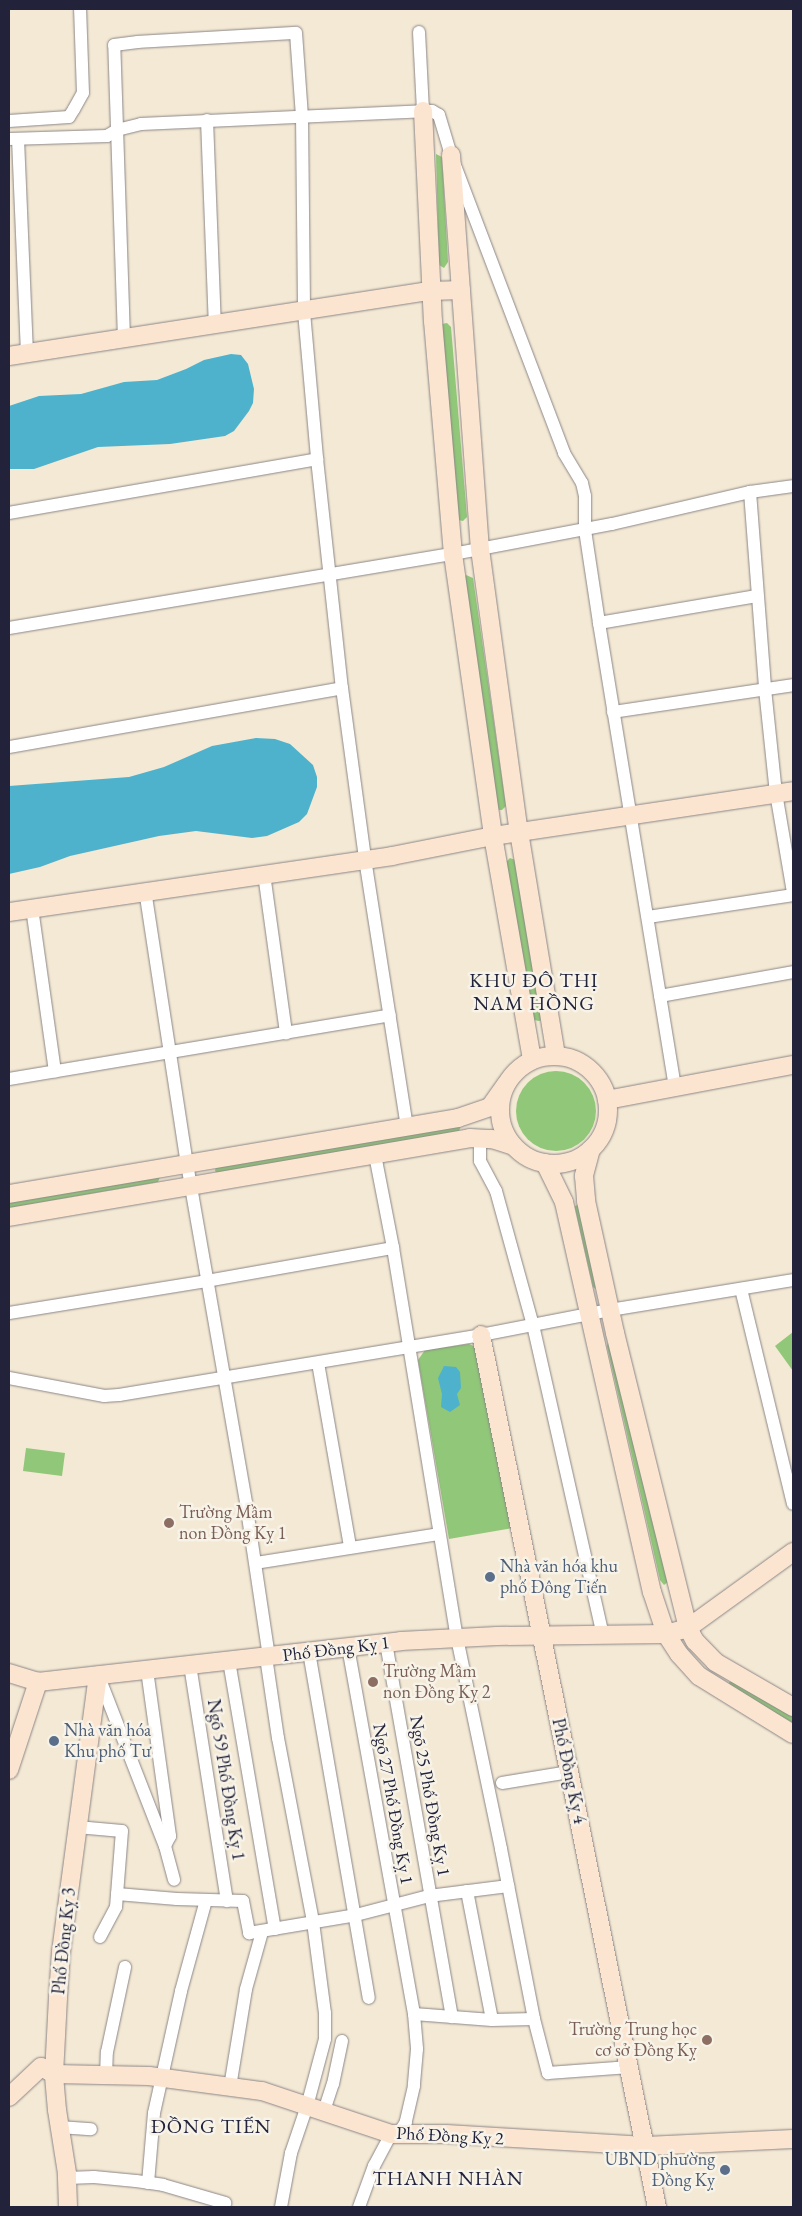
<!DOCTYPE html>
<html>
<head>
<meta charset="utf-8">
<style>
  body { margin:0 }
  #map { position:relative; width:802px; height:2216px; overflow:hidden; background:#f4e9d4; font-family:"EB Garamond",serif }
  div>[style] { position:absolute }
  .green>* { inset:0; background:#91c779 }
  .round { border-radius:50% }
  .water>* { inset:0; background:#4eb2cd }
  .roads { filter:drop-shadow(0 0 1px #8b8688) drop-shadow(0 0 1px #8b8688) }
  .street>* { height:12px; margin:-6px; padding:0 6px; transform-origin:6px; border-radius:6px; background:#fff }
  .secondary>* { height:18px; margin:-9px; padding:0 9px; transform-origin:9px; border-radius:9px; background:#fce5d0 }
  .secondary>.ring { margin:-9px; padding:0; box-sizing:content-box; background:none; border:18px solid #fce5d0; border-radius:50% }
  .dots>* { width:14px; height:14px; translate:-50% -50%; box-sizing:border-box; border:2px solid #f7f3e8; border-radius:50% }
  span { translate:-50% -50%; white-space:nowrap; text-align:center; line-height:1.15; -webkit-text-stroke:5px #f7f3e8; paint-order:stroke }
  .education-label { font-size:18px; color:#785e54 }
  .left { translate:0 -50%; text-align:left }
  .right { translate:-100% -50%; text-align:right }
  .service-label { font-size:18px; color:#4e5e75 }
  .street-label { font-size:18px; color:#22223b }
  .quarter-label { font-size:20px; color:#22223b; letter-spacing:1px }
  .frame { position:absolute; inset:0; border:10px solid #22223b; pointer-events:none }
</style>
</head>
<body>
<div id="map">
  <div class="green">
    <i style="clip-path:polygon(436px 154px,442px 157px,448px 262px,444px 268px,439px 265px)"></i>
    <i style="clip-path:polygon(447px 323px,451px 327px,467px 517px,463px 521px,458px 520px,442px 328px,442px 324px)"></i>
    <i style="clip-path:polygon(466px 575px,473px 578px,506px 806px,502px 810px,498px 810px,464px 577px)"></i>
    <i style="clip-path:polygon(510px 858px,515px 860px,542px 1020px,539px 1021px,534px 1020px,506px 862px)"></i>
    <i class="round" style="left:516px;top:1071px;width:80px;height:80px"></i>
    <i style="clip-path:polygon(461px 1126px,459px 1131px,217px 1173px,215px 1171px,216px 1166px)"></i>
    <i style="clip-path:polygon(160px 1177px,158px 1182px,9px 1208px,9px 1201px)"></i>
    <i style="clip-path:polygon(580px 1204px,598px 1289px,596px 1289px,593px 1287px,575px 1208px,575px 1206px)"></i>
    <i style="clip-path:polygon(793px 1332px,793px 1371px,775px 1346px)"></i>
    <i style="clip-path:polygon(609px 1339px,668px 1582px,664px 1585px,660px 1580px,607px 1346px)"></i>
    <i style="clip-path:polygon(469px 1344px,476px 1347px,513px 1528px,449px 1539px,418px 1360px,425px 1350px)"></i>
    <i style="clip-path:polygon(26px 1448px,65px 1453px,62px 1476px,23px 1471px)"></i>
    <i style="clip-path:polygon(733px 1681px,793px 1716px,793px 1723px,730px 1688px,729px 1682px)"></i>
  </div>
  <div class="water">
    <i style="clip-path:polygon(231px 354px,241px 355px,248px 364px,254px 389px,253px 403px,249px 411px,234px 431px,225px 436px,170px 444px,98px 447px,34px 469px,9px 469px,9px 406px,39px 396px,81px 394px,124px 382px,157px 380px,186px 369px,204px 360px)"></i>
    <i style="clip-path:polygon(256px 738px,275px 739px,290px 744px,313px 765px,317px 777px,317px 787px,307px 814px,299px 822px,267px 836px,252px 838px,196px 831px,159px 836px,70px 856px,40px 867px,9px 874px,9px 786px,129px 777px,164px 767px,212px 746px)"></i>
    <i style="clip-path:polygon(444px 1366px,456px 1367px,460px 1372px,461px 1388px,457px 1394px,460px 1405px,450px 1412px,441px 1407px,442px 1394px,438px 1378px)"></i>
  </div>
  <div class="roads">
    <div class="street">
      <i style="left:419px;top:32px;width:79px;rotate:87.1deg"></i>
      <i style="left:207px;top:120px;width:205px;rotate:87.8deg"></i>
      <i style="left:9px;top:121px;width:60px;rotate:-3.8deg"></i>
      <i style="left:69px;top:117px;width:9px;rotate:-58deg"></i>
      <i style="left:74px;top:109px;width:18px;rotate:-61deg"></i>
      <i style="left:83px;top:93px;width:84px;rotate:-92deg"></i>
      <i style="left:9px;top:139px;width:98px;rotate:-1.8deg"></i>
      <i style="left:107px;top:136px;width:12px;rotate:-31deg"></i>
      <i style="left:117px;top:130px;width:25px;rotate:-14deg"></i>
      <i style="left:141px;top:124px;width:282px;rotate:-2.6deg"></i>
      <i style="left:423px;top:111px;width:9px"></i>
      <i style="left:432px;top:111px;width:8px;rotate:30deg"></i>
      <i style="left:439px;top:115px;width:42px;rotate:73.3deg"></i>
      <i style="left:451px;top:155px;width:319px;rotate:69.2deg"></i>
      <i style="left:564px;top:453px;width:35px;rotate:59deg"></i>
      <i style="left:582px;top:483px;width:13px;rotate:77deg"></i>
      <i style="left:585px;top:496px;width:34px;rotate:90deg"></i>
      <i style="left:585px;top:530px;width:94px;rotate:81.4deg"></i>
      <i style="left:599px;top:623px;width:471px;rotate:80.7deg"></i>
      <i style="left:18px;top:139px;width:215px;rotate:87.6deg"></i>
      <i style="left:124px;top:339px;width:294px;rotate:-91.9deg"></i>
      <i style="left:114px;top:45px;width:24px;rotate:-7deg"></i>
      <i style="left:138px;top:42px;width:158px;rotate:-3.3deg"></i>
      <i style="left:296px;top:33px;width:83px;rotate:85.9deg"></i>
      <i style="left:302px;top:116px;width:196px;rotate:89.4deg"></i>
      <i style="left:304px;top:312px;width:148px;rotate:84.9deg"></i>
      <i style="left:317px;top:459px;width:230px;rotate:83.8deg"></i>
      <i style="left:342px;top:688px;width:173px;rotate:82.3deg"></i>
      <i style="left:365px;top:859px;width:270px;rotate:81.1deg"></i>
      <i style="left:750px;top:492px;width:198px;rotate:85.6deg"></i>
      <i style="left:765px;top:689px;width:105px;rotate:84deg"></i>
      <i style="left:776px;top:793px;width:100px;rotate:80.3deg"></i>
      <i style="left:9px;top:513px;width:313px;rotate:-9.9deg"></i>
      <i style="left:599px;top:623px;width:160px;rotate:-9.7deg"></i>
      <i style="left:9px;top:628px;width:450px;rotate:-9.5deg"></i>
      <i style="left:453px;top:554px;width:162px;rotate:-10.7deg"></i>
      <i style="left:612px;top:524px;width:142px;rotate:-13.1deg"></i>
      <i style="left:750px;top:492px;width:43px;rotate:-7.9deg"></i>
      <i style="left:613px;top:712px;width:182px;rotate:-8.5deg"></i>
      <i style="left:9px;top:747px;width:338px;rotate:-10deg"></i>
      <i style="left:264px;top:874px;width:161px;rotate:82.1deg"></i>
      <i style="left:145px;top:890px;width:277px;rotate:81.3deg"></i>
      <i style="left:187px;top:1164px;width:344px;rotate:80.1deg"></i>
      <i style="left:246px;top:1503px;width:156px;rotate:81.5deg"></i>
      <i style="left:32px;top:908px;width:165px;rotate:82deg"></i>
      <i style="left:648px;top:917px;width:147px;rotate:-8.6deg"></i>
      <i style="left:660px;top:996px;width:135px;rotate:-10.2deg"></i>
      <i style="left:9px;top:1079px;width:386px;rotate:-9.5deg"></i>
      <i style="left:480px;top:1138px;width:23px;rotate:90deg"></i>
      <i style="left:480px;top:1161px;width:34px;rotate:62deg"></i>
      <i style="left:496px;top:1191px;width:139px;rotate:74.6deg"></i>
      <i style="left:533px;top:1325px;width:318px;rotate:77.3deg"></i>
      <i style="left:375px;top:1155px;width:95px;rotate:79deg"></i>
      <i style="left:393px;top:1248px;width:395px;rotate:80.7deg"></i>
      <i style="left:457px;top:1638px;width:216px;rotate:78.2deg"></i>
      <i style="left:501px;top:1849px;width:173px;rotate:79deg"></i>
      <i style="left:534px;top:2019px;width:56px;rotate:75.5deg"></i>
      <i style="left:548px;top:2073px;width:82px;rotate:-4.2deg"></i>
      <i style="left:741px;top:1289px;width:221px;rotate:76.4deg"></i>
      <i style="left:9px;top:1313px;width:200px;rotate:-9.2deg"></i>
      <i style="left:206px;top:1281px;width:190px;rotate:-10deg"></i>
      <i style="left:318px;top:1363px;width:187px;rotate:80.1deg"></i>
      <i style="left:9px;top:1378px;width:97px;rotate:10.7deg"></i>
      <i style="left:104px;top:1396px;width:15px;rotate:-4deg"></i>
      <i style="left:119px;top:1395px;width:367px;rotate:-9.4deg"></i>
      <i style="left:481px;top:1335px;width:131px;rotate:-11deg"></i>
      <i style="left:610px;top:1310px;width:185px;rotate:-9.3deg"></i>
      <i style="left:256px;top:1563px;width:185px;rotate:-9deg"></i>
      <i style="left:386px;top:1643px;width:380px;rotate:80deg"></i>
      <i style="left:348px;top:1647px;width:373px;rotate:79.8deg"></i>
      <i style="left:414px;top:2014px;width:35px;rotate:85deg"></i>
      <i style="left:417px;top:2049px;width:37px;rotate:95deg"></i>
      <i style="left:414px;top:2086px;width:37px;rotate:103deg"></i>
      <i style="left:406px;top:2122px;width:13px;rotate:122deg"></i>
      <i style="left:309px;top:1652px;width:351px;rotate:80.2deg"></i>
      <i style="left:266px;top:1657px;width:82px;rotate:81.6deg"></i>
      <i style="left:278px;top:1738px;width:187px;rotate:79.2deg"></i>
      <i style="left:313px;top:1922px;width:92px;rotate:82.5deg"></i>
      <i style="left:325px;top:2013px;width:26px;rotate:90deg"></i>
      <i style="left:325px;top:2039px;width:69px;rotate:105deg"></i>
      <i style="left:307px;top:2106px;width:50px;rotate:108.8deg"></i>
      <i style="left:291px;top:2153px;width:55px;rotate:100.5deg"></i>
      <i style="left:229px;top:1661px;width:272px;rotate:80.3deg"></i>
      <i style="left:190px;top:1665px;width:239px;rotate:81.1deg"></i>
      <i style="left:147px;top:1670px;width:168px;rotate:82.1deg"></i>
      <i style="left:170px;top:1836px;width:11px;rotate:117deg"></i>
      <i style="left:99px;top:1677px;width:181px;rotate:68.7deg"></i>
      <i style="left:165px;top:1846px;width:35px;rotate:75deg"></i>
      <i style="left:502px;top:1783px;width:68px;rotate:-9.3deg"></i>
      <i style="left:77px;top:1827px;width:45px;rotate:5.1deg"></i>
      <i style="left:122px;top:1831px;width:76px;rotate:94.5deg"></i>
      <i style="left:116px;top:1907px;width:34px;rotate:118deg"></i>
      <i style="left:467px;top:1891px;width:131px;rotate:79deg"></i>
      <i style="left:117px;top:1894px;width:60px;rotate:4.8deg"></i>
      <i style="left:177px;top:1899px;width:66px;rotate:1.7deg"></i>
      <i style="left:243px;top:1901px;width:33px;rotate:79deg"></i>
      <i style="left:249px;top:1933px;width:109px;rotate:-9.5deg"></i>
      <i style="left:356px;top:1915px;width:75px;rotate:-14.6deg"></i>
      <i style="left:429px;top:1896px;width:80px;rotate:-7.2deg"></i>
      <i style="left:414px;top:2014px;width:78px;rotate:4.4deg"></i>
      <i style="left:492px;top:2020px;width:42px;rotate:-1.4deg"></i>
      <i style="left:106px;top:2076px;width:24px;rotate:-88deg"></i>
      <i style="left:107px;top:2052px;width:87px;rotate:-78deg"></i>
      <i style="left:230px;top:2087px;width:99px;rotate:-80.7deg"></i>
      <i style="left:246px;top:1989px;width:59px;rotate:-74.3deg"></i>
      <i style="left:324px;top:2111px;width:28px;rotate:-72deg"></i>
      <i style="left:333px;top:2084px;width:44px;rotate:-78.2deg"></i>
      <i style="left:59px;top:2127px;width:32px;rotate:4deg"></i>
      <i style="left:67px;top:2178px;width:27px;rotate:-2deg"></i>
      <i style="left:94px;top:2177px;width:42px;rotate:5.4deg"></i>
      <i style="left:136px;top:2181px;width:27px;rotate:8deg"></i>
      <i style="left:163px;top:2185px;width:65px;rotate:16.2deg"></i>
      <i style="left:148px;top:2183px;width:70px;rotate:-85.1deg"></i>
      <i style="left:154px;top:2113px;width:125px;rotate:-77.5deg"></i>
      <i style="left:181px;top:1991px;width:94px;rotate:-74.6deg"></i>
      <i style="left:359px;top:2207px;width:44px;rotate:-69.9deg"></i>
      <i style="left:374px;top:2166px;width:36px;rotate:-62deg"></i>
    </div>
    <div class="secondary">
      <i style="left:423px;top:111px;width:210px;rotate:87.3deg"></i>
      <i style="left:433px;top:321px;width:234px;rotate:85.1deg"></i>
      <i style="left:453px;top:554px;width:285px;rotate:81.9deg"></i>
      <i style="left:493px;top:836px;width:227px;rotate:80.1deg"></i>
      <i style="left:451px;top:155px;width:395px;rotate:85.8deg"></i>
      <i style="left:480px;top:549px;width:286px;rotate:82.2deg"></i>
      <i style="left:519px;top:832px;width:226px;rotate:80.6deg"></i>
      <i style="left:9px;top:356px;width:427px;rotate:-8.8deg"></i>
      <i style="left:431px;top:291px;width:30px;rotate:-2deg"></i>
      <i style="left:9px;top:912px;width:387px;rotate:-8.3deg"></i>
      <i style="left:392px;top:856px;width:103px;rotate:-11.2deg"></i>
      <i style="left:493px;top:836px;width:303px;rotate:-8.5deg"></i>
      <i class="ring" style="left:500px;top:1056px;width:90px;height:90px"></i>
      <i style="left:607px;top:1100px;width:189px;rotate:-10.7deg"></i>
      <i style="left:591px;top:1149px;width:28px;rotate:105deg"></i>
      <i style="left:584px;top:1176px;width:25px;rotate:85deg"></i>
      <i style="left:586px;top:1201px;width:135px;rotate:77.6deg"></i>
      <i style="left:615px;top:1333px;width:304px;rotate:76.1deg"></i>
      <i style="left:688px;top:1628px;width:15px;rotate:62deg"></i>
      <i style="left:695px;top:1641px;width:29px;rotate:46deg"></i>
      <i style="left:715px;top:1662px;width:90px;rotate:30deg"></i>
      <i style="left:545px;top:1163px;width:43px;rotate:64deg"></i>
      <i style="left:564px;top:1202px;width:400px;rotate:77.3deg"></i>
      <i style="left:652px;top:1592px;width:44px;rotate:71.6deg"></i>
      <i style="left:666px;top:1634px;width:24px;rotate:57deg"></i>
      <i style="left:679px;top:1654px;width:30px;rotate:48deg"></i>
      <i style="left:699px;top:1676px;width:110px;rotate:31.7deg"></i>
      <i style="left:9px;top:1194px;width:455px;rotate:-9.6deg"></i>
      <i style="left:458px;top:1118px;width:34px;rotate:-19deg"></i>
      <i style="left:490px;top:1107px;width:28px;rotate:-55deg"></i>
      <i style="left:9px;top:1217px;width:468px;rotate:-9.7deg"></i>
      <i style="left:470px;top:1138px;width:22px;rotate:3deg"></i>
      <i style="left:492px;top:1139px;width:22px;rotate:18deg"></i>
      <i style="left:481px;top:1335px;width:890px;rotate:78.59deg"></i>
      <i style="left:9px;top:1673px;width:30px;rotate:17deg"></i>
      <i style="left:38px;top:1682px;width:365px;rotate:-6.4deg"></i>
      <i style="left:401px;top:1641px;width:96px;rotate:-3deg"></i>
      <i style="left:497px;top:1636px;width:169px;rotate:-0.7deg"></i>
      <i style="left:666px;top:1634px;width:23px;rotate:-15deg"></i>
      <i style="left:688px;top:1628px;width:130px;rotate:-35.9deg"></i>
      <i style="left:9px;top:1770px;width:93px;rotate:-71.8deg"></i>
      <i style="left:9px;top:2097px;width:44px;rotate:-43.2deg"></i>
      <i style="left:41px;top:2067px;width:15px;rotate:28deg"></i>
      <i style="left:54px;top:2074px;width:95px;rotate:1.2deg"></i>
      <i style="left:149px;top:2076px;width:114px;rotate:7.6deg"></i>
      <i style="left:262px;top:2091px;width:136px;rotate:18.4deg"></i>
      <i style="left:391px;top:2134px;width:55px"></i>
      <i style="left:446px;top:2134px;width:200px;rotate:3.4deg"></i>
      <i style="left:646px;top:2146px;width:147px;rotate:-2.7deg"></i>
      <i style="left:68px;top:2207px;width:34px;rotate:-92deg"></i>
      <i style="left:67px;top:2173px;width:64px;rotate:-99deg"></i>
      <i style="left:57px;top:2110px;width:36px;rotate:-95deg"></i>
      <i style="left:54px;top:2074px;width:77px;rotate:-87deg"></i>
      <i style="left:58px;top:1997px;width:45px;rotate:-86.2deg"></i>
      <i style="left:61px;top:1952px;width:279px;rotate:-82.4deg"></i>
    </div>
  </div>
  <div class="dots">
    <i style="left:169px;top:1523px;background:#8d6e63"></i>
    <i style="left:490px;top:1577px;background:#5c6f8a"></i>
    <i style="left:373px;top:1682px;background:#8d6e63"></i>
    <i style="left:54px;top:1741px;background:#5c6f8a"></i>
    <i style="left:707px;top:2040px;background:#8d6e63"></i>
    <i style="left:725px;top:2170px;background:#5c6f8a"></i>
  </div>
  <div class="education-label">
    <span class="left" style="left:179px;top:1523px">Trường Mầm<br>non Đồng Kỵ 1</span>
    <span class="left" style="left:383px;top:1682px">Trường Mầm<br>non Đồng Kỵ 2</span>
    <span class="right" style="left:697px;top:2040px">Trường Trung học<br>cơ sở Đồng Kỵ</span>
  </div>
  <div class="service-label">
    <span class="left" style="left:500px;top:1577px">Nhà văn hóa khu<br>phố Đông Tiến</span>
    <span class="left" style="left:64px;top:1741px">Nhà văn hóa<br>Khu phố Tư</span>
    <span class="right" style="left:715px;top:2170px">UBND phường<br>Đồng Kỵ</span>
  </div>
  <div class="street-label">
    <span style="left:336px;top:1649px;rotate:-7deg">Phố Đồng Kỵ 1</span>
    <span style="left:569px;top:1771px;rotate:78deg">Phố Đồng Kỵ 4</span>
    <span style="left:226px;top:1780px;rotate:81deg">Ngõ 59 Phố Đồng Kỵ 1</span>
    <span style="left:430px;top:1796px;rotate:80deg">Ngõ 25 Phố Đồng Kỵ 1</span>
    <span style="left:393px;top:1804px;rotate:80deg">Ngõ 27 Phố Đồng Kỵ 1</span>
    <span style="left:64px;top:1941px;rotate:-84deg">Phố Đồng Kỵ 3</span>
    <span style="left:450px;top:2136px;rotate:3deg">Phố Đồng Kỵ 2</span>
  </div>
  <div class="quarter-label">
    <span style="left:534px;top:992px">KHU ĐÔ THỊ<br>NAM HỒNG</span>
    <span style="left:211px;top:2126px">ĐỒNG TIẾN</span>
    <span style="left:448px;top:2178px">THANH NHÀN</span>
  </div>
  <div class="frame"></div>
</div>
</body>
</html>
